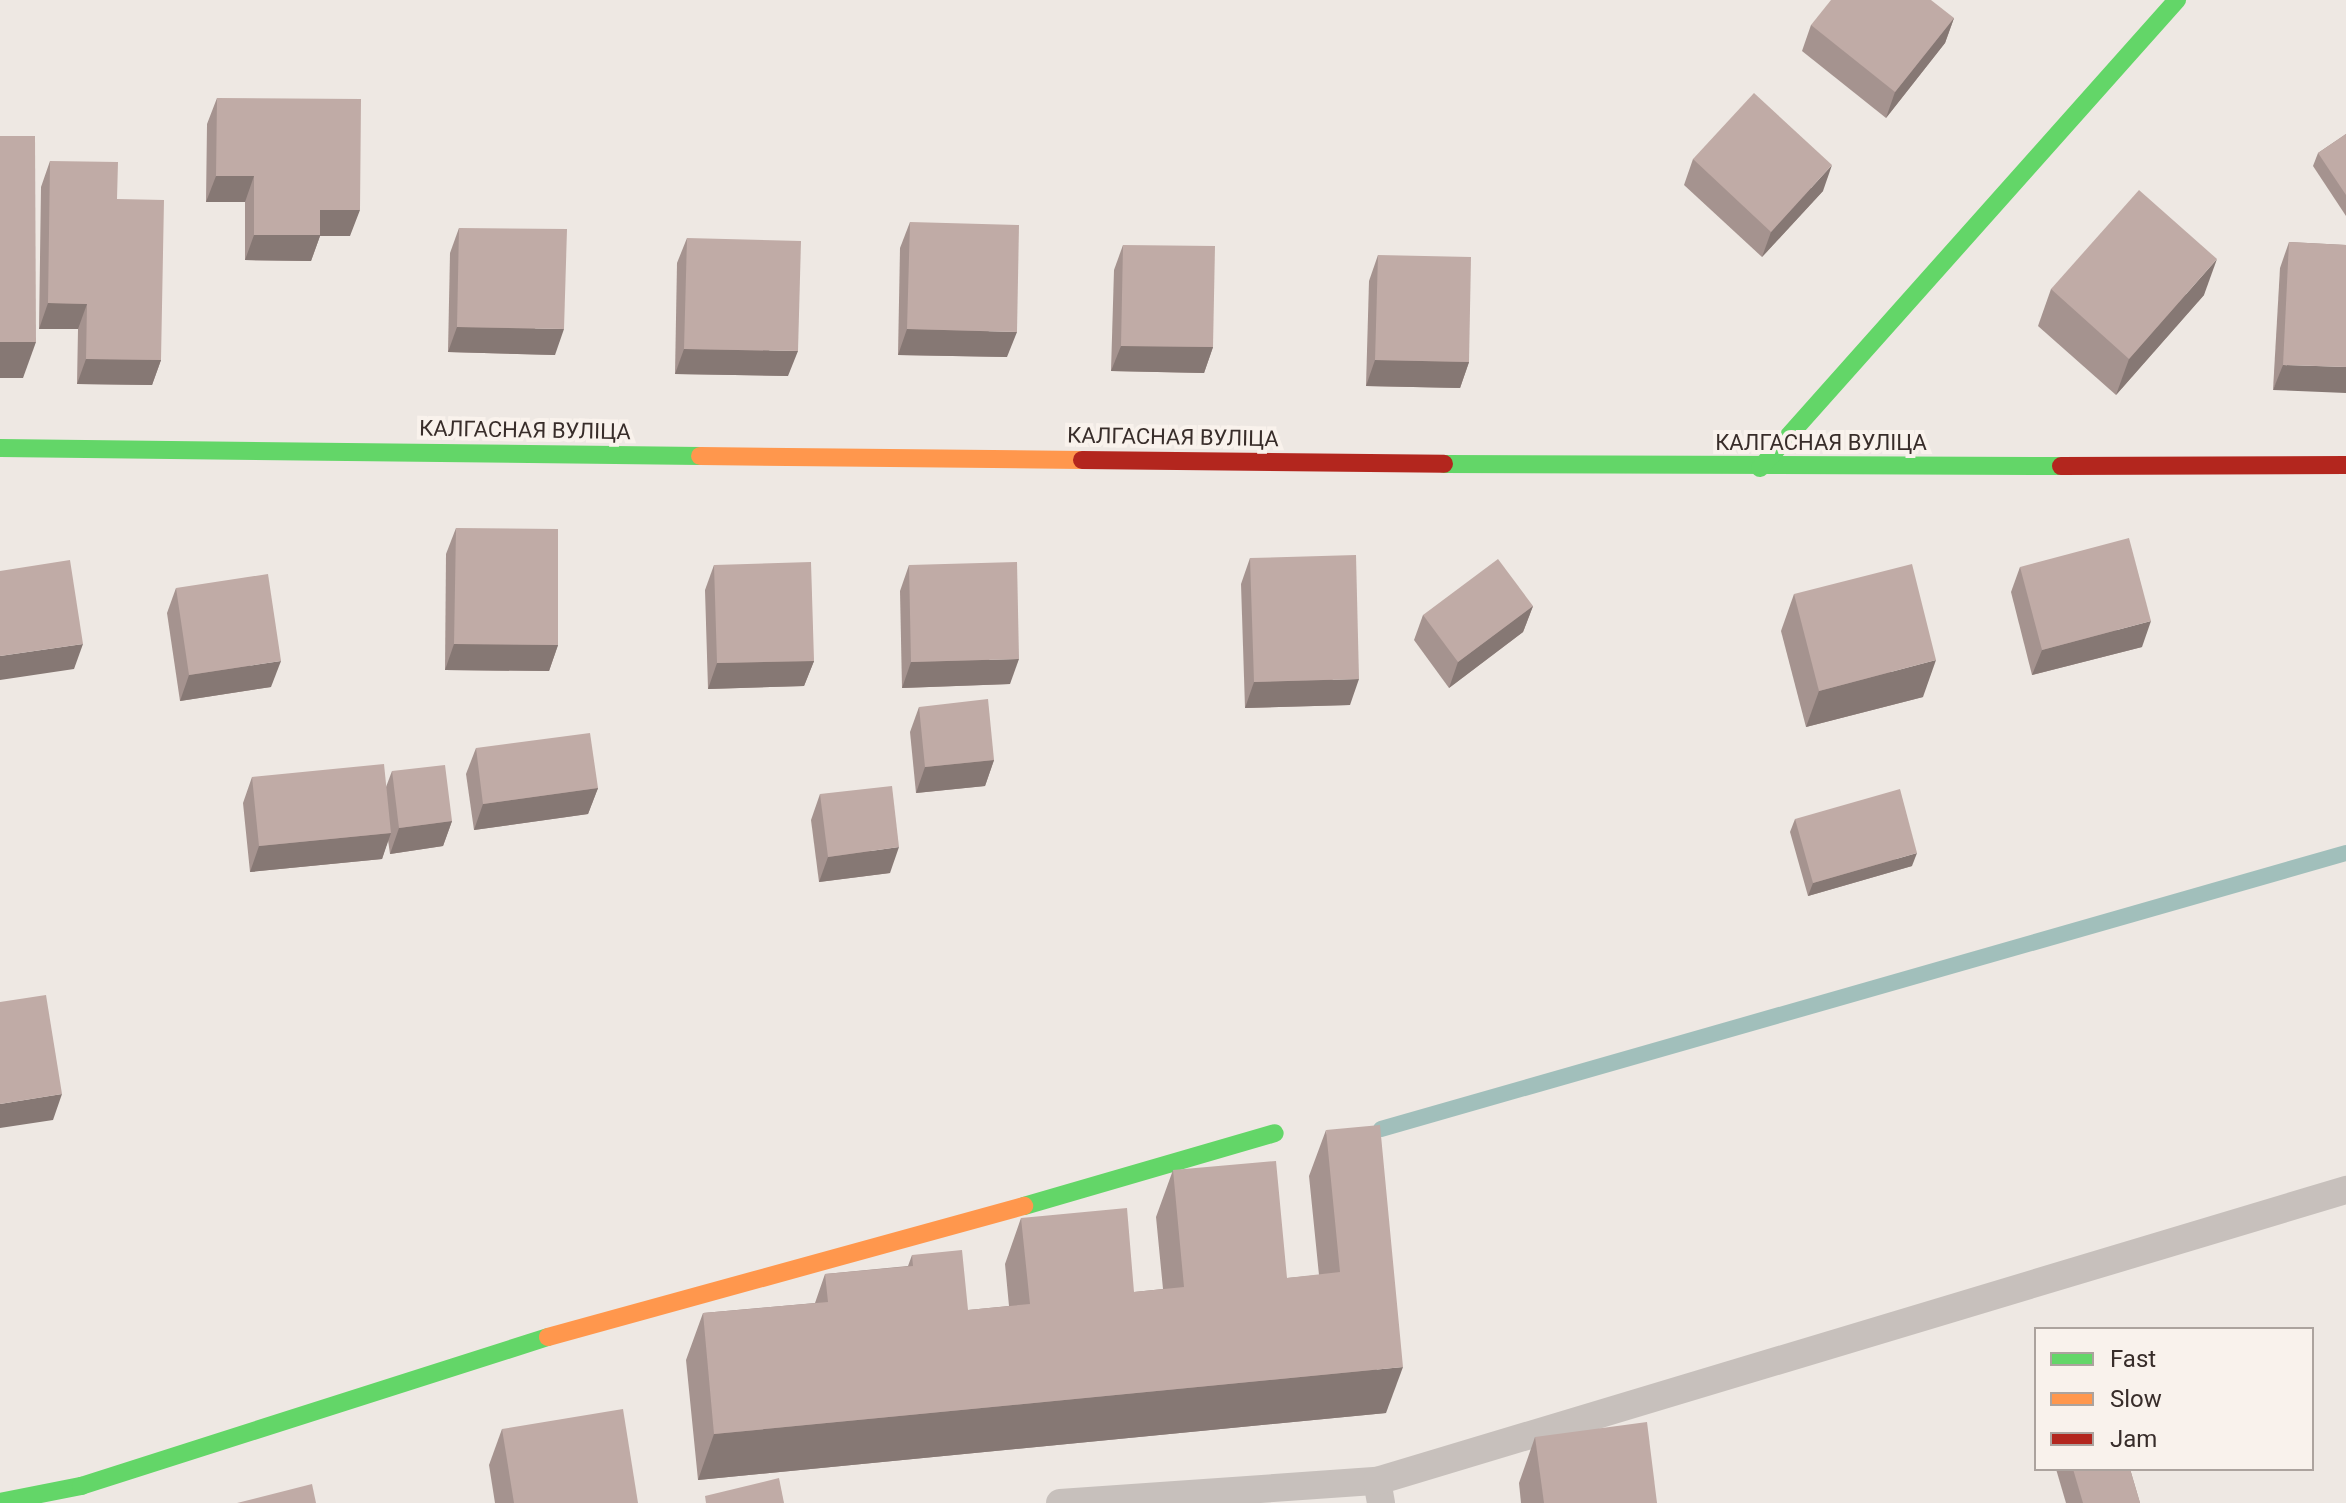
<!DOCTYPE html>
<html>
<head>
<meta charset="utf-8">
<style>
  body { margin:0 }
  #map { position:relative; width:2346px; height:1503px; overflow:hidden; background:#eee8e3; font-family:Roboto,sans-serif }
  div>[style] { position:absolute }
  .stream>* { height:16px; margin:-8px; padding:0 8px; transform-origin:8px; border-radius:8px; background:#a1bfbb }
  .lane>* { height:28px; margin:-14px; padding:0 14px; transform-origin:14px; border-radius:14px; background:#c7c0bc }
  .fast>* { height:18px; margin:-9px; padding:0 9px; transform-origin:9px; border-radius:9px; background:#63d668 }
  .slow>* { height:18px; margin:-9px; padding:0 9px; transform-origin:9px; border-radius:9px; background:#ff974d }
  .jam>* { height:18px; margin:-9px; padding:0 9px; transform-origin:9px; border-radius:9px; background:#b3261e }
  .wall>* { inset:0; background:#a5938f }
  .shaded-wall>* { inset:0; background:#867874 }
  .building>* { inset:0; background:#c0aba6 }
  span { translate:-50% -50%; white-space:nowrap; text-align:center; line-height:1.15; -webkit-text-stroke:8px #f9f2ec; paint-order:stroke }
  .street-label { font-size:22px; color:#382d2a }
  .legend { position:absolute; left:2034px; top:1327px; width:280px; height:144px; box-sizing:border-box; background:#f9f2ec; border:2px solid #aca39e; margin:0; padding:10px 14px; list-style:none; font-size:24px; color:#382d2a }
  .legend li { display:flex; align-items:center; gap:16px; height:40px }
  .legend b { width:40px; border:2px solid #aca39e }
</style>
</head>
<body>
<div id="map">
  <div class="stream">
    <i style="left:1381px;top:1129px;width:1004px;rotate:-15.96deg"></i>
  </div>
  <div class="lane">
    <i style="left:1060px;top:1503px;width:318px;rotate:-4deg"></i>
    <i style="left:1381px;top:1503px;width:22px;rotate:-100deg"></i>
    <i style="left:1377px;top:1481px;width:1012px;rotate:-16.72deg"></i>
  </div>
  <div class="fast">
    <i style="left:0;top:448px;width:700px;rotate:0.65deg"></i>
    <i style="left:1444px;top:464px;width:617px;rotate:0.19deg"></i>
    <i style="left:1760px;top:468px;width:627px;rotate:-48.3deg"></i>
    <i style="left:1024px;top:1206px;width:261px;rotate:-16.2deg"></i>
    <i style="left:0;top:1502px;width:83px;rotate:-11.2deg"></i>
    <i style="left:81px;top:1486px;width:490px;rotate:-17.7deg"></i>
  </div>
  <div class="slow">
    <i style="left:700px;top:456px;width:382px;rotate:0.6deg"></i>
    <i style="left:548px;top:1337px;width:494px;rotate:-15.4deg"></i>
  </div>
  <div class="jam">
    <i style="left:1082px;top:460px;width:362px;rotate:0.6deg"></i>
    <i style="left:2061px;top:466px;width:285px;rotate:-0.2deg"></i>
  </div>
  <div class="wall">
    <i style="clip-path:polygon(1954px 18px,1945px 43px,1886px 118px,1802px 51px,1811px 25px)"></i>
    <i style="clip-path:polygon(217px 98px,350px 236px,320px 236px,311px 261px,245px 260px,245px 202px,206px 202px,207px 124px)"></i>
    <i style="clip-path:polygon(2346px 134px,2346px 216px,2313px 166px,2318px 153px)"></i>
    <i style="clip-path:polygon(1693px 159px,1823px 191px,1762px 257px,1684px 185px)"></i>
    <i style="clip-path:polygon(50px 161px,117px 199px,161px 360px,152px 385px,77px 384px,78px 329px,39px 329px,41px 187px)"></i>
    <i style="clip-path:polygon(910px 222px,1007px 357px,898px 355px,900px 248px)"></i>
    <i style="clip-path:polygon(459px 228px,555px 355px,448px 352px,450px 253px)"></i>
    <i style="clip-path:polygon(687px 238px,788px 376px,675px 374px,677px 263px)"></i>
    <i style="clip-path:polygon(2289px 242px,2346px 245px,2273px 390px,2280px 268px)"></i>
    <i style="clip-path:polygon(1123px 245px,1213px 347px,1204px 373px,1111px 371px,1114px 270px)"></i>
    <i style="clip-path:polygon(1378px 255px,1469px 362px,1460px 388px,1366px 386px,1369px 281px)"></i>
    <i style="clip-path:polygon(2051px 289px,2204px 295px,2116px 395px,2038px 326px)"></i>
    <i style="clip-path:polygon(456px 528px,558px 645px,549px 671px,445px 670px,446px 554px)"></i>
    <i style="clip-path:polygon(1250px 558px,1350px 705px,1245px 708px,1241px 584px)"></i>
    <i style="clip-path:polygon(714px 565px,814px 661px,804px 686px,708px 689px,705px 590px)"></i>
    <i style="clip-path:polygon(909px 565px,1010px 684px,902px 688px,900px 591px)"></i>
    <i style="clip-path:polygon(2020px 567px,2142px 647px,2032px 675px,2011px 592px)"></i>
    <i style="clip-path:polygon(176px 588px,271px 687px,180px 701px,167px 613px)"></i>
    <i style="clip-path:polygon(1794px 594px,1923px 697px,1806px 727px,1781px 631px)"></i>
    <i style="clip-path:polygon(1533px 606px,1523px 632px,1449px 688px,1414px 640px,1423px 615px)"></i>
    <i style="clip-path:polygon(919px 707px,994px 760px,985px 786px,916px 793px,910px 732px)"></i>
    <i style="clip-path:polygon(476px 748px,598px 788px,588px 814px,474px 830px,466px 774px)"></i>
    <i style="clip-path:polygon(392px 771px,452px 821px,443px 846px,390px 854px,388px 840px,382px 859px,250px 872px,243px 803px,252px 777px,386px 787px)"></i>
    <i style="clip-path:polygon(820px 794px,890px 873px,819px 882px,811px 820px)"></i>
    <i style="clip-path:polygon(1795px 819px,1912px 866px,1808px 896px,1790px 832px)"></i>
    <i style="clip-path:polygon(1326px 1130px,1386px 1413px,698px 1480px,686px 1360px,703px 1313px,815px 1303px,825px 1274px,908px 1266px,912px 1255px,968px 1310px,1009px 1306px,1005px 1264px,1021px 1218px,1134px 1292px,1163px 1289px,1156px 1217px,1173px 1170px,1287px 1278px,1319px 1275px,1309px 1176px)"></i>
    <i style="clip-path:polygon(502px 1429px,638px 1503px,495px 1503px,489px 1465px)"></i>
    <i style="clip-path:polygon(1535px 1437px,1657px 1503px,1521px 1503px,1519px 1483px)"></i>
    <i style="clip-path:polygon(2056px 1469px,2130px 1469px,2140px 1503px,2066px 1503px)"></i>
  </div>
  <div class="shaded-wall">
    <i style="clip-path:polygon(1954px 18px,1945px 43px,1886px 118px,1895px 92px)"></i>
    <i style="clip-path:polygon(1832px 165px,1823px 191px,1762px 257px,1771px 232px)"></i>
    <i style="clip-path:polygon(216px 176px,254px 176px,245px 202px,206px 202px)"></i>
    <i style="clip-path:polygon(320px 210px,360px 210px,350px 236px,320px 236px,311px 261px,245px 260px,254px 235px)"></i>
    <i style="clip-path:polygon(2217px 259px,2204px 295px,2116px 395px,2129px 359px)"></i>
    <i style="clip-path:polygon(48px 303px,87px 304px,78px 329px,39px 329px)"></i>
    <i style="clip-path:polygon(457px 327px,564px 329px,555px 355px,448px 352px)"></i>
    <i style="clip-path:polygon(907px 329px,1017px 332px,1007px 357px,898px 355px)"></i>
    <i style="clip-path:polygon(0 342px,36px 342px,23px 378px,0 378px)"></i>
    <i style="clip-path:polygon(1121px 346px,1213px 347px,1204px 373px,1111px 371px)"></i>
    <i style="clip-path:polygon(684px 349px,798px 351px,788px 376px,675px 374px)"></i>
    <i style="clip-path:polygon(86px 359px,161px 360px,152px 385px,77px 384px)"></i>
    <i style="clip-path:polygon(1375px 360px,1469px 362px,1460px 388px,1366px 386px)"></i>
    <i style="clip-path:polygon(2283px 365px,2346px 367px,2346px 393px,2273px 390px)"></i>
    <i style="clip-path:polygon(1533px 606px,1523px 632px,1449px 688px,1458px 662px)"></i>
    <i style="clip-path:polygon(2151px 621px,2142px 647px,2032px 675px,2042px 650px)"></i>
    <i style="clip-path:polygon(83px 644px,74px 669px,0 680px,0 656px)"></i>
    <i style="clip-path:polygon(454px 644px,558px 645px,549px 671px,445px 670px)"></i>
    <i style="clip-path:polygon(1019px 659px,1010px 684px,902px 688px,911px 662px)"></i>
    <i style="clip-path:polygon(1936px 660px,1923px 697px,1806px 727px,1819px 691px)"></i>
    <i style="clip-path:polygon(281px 661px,271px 687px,180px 701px,189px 675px)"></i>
    <i style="clip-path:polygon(814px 661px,804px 686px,708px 689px,717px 663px)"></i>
    <i style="clip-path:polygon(1359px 679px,1350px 705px,1245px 708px,1254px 682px)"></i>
    <i style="clip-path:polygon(994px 760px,985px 786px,916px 793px,925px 767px)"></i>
    <i style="clip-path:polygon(598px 788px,588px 814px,474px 830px,483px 804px)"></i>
    <i style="clip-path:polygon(452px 821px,443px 846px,390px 854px,399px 828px)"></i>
    <i style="clip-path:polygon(391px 833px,382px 859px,250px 872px,259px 846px)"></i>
    <i style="clip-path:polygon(899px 847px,890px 873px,819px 882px,828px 857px)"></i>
    <i style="clip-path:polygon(1917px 853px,1912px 866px,1808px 896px,1813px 883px)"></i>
    <i style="clip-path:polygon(62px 1094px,53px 1120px,0 1128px,0 1104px)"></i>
    <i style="clip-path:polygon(1403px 1367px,1386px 1413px,698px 1480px,714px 1434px)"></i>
  </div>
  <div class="building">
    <i style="clip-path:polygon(1831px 0,1931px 0,1954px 18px,1895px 92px,1811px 25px)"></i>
    <i style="clip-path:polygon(1754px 93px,1832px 165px,1771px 232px,1693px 159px)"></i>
    <i style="clip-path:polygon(217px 98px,361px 99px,360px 210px,320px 210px,320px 235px,254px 235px,254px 176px,216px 176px)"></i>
    <i style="clip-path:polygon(2346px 134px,2346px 195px,2318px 153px)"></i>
    <i style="clip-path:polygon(0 136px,35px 136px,36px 342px,0 342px)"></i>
    <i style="clip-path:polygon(50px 161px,118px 162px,117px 199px,164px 200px,161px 360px,86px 359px,87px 304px,48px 303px)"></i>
    <i style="clip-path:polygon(2139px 190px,2217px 259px,2129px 359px,2051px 289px)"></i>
    <i style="clip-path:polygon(910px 222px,1019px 225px,1017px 332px,907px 329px)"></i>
    <i style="clip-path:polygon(459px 228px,567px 229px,564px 329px,457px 327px)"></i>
    <i style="clip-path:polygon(687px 238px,801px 241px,798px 351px,684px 349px)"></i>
    <i style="clip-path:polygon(2289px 242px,2346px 245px,2346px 367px,2283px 365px)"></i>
    <i style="clip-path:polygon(1123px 245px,1215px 246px,1213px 347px,1121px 346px)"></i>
    <i style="clip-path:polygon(1378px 255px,1471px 257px,1469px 362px,1375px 360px)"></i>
    <i style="clip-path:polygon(456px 528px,558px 529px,558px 645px,454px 644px)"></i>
    <i style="clip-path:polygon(2129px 538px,2151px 621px,2042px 650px,2020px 567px)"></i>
    <i style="clip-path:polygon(1356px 555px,1359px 679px,1254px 682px,1250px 558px)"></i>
    <i style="clip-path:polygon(1498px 559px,1533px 606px,1458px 662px,1423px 615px)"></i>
    <i style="clip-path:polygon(70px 560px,83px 644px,0 656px,0 571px)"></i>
    <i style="clip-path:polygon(811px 562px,814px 661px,717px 663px,714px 565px)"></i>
    <i style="clip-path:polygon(1017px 562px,1019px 659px,911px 662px,909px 565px)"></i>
    <i style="clip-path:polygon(1912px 564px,1936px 660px,1819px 691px,1794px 594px)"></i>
    <i style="clip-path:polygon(268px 574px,281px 661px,189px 675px,176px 588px)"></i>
    <i style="clip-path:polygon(988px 699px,994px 760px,925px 767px,919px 707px)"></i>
    <i style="clip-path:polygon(590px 733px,598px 788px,483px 804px,476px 748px)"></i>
    <i style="clip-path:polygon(384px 764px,391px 833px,259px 846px,252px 777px)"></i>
    <i style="clip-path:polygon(445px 765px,452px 821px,399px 828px,392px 771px)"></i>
    <i style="clip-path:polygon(892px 786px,899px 847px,828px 857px,820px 794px)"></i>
    <i style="clip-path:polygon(1900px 789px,1917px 853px,1813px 883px,1795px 819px)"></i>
    <i style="clip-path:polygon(46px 995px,62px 1094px,0 1104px,0 1002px)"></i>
    <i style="clip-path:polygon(1380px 1125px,1403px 1367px,714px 1434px,703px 1313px,828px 1302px,825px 1274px,913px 1266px,912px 1255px,962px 1250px,968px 1310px,1030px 1304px,1021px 1218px,1127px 1208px,1134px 1292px,1184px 1287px,1173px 1170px,1276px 1161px,1287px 1278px,1340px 1272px,1326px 1130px)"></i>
    <i style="clip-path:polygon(623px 1409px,638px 1503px,514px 1503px,502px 1429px)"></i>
    <i style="clip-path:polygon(1647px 1422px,1657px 1503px,1544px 1503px,1535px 1437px)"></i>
    <i style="clip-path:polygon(2073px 1469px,2130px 1469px,2140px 1503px,2083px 1503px)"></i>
    <i style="clip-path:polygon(779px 1478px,784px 1503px,706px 1503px,705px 1496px)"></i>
    <i style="clip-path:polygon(312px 1484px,316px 1503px,237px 1503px)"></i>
  </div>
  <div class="street-label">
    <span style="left:525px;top:430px;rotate:1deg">КАЛГАСНАЯ ВУЛІЦА</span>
    <span style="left:1173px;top:437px;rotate:1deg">КАЛГАСНАЯ ВУЛІЦА</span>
    <span style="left:1821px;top:443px">КАЛГАСНАЯ ВУЛІЦА</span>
  </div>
  <ul class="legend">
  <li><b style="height:10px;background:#63d668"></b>Fast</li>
  <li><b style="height:10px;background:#ff974d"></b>Slow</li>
  <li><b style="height:10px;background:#b3261e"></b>Jam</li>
  </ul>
</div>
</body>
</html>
